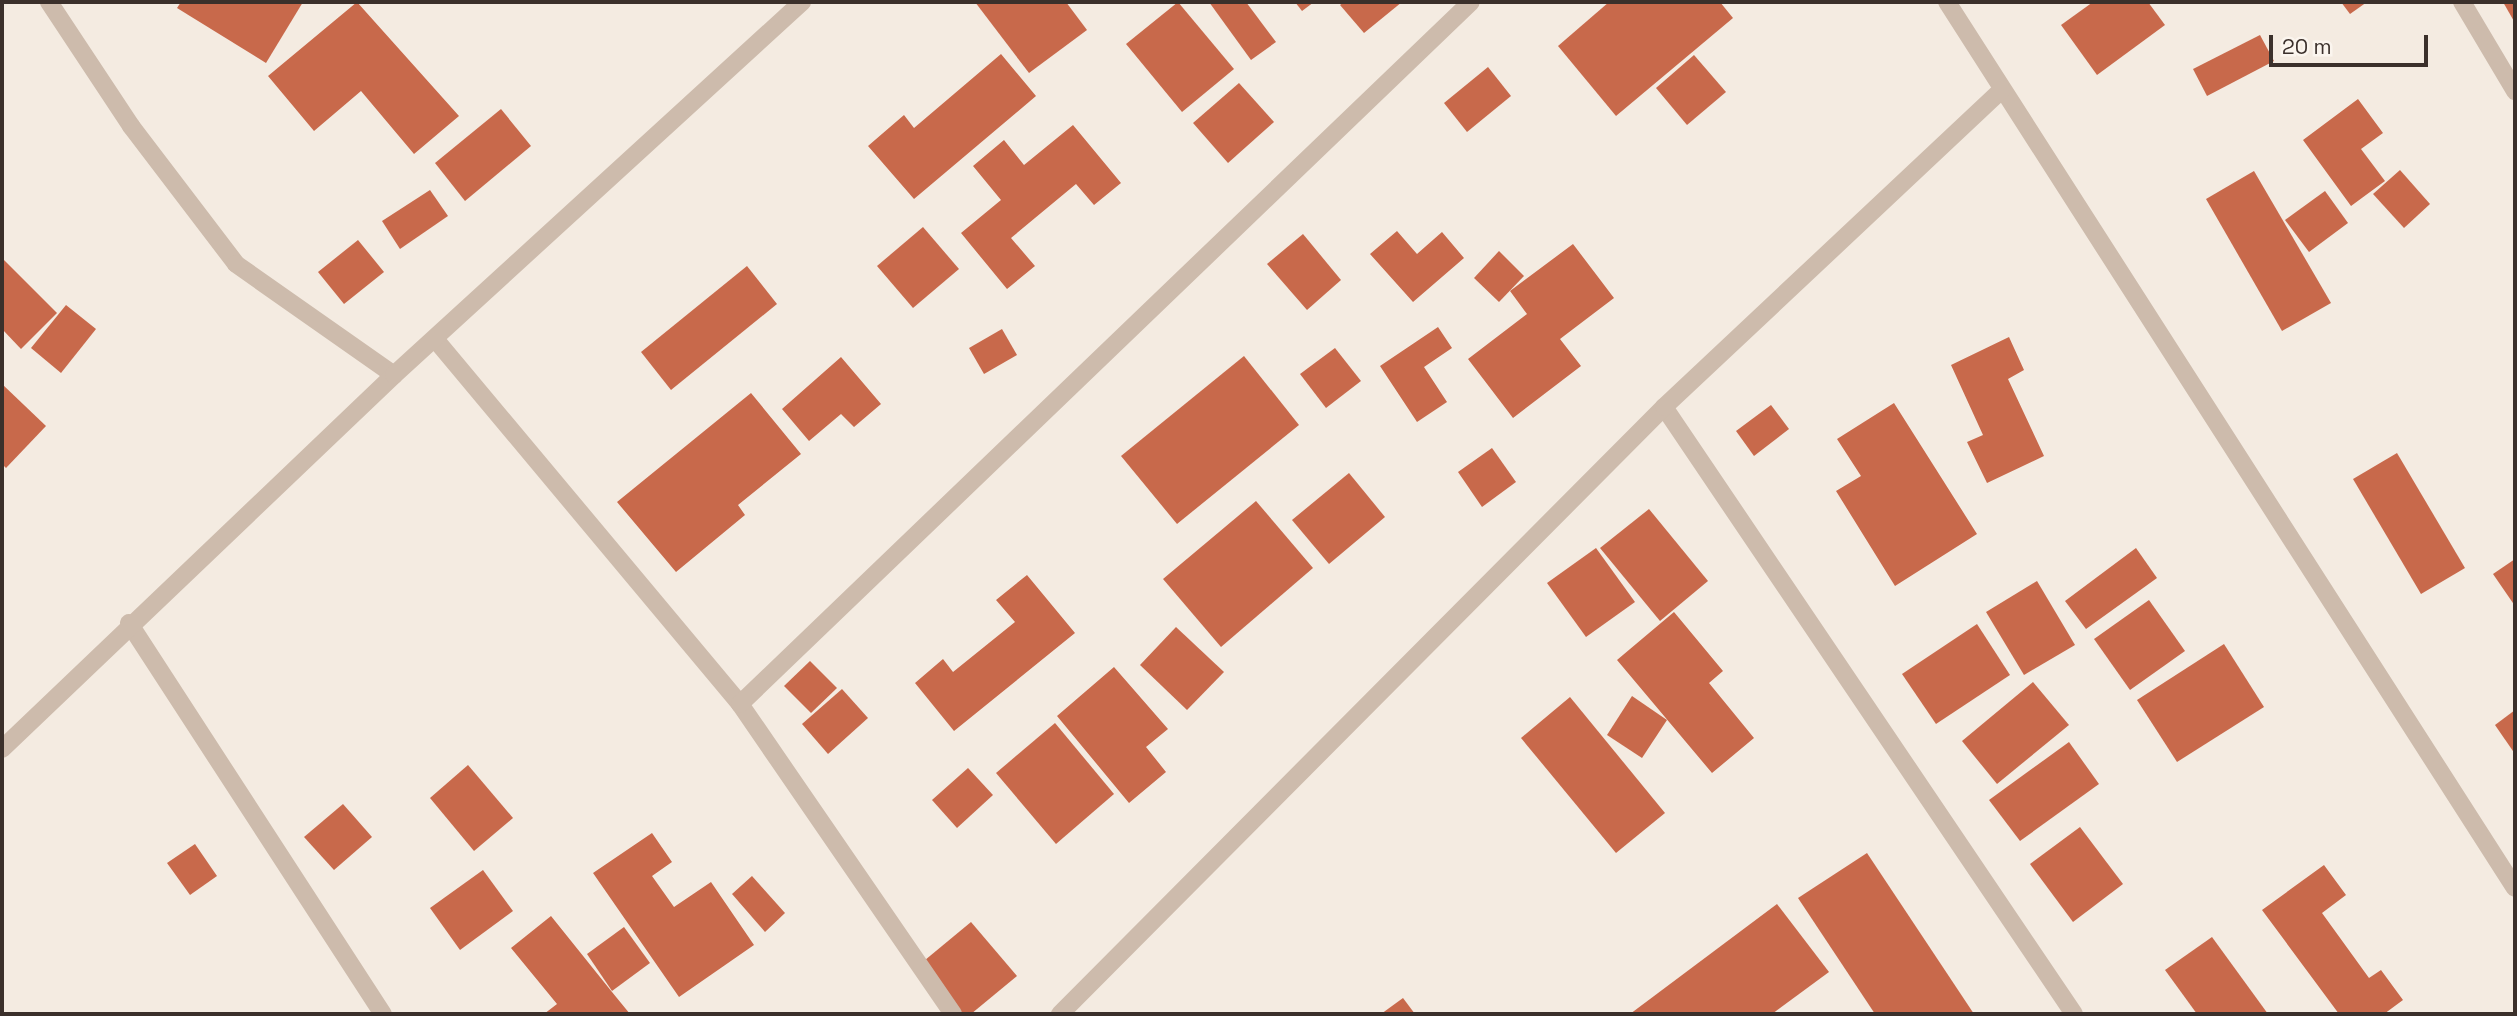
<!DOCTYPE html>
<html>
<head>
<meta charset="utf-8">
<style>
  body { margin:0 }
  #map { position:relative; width:2517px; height:1016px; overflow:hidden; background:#f4ebe1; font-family:"Space Grotesk",sans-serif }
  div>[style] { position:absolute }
  .building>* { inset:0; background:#c8694b }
  .street>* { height:18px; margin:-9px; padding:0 9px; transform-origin:9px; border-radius:9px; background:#cdbbac }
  span { translate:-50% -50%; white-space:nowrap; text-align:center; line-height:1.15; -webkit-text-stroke:7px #fbf5ee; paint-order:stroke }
  .frame { position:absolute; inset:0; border:4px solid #3b302b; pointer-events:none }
  .scale { position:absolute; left:2269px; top:35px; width:159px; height:32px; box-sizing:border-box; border:4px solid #3b302b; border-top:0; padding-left:9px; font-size:21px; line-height:24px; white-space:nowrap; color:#3b302b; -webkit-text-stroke:5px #fbf5ee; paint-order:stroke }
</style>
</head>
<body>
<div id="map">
  <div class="building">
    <i style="clip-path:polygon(181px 2px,303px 2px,266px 63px,177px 8px)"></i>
    <i style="clip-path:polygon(357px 2px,459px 116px,414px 154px,361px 91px,314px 131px,268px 76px)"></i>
    <i style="clip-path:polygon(975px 2px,1066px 2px,1087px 30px,1029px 73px)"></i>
    <i style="clip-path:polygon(1178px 2px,1234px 69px,1182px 112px,1126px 44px)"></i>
    <i style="clip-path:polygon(1209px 2px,1246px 2px,1276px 42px,1251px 60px)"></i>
    <i style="clip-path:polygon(1295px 2px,1314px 2px,1302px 11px)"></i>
    <i style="clip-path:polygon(1344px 2px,1402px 2px,1364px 33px,1340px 5px)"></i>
    <i style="clip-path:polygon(1720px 2px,1733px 18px,1616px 116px,1558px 46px,1609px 2px)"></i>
    <i style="clip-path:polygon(2093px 2px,2148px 2px,2165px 25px,2097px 75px,2061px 25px)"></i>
    <i style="clip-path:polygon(2341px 2px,2367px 2px,2350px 14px)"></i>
    <i style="clip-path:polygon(2503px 2px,2515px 2px,2515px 23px)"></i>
    <i style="clip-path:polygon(2260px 35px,2274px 61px,2207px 96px,2193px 69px)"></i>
    <i style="clip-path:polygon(1001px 54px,1036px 96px,914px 199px,868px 146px,904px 115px,914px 128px)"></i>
    <i style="clip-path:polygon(1694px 55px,1726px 92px,1687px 125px,1656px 88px)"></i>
    <i style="clip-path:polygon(1488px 67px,1511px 96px,1467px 132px,1444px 103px)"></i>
    <i style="clip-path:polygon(1239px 83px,1274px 122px,1228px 163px,1193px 123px)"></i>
    <i style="clip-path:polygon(2358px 99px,2383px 133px,2361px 149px,2385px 181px,2351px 206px,2303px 140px)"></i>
    <i style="clip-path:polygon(501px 109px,531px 146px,465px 201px,435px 163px)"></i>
    <i style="clip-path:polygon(1073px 125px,1121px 183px,1094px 205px,1076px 184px,1011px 238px,1035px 266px,1007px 289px,961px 233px,1001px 200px,973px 166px,1004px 140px,1024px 165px)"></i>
    <i style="clip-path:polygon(2400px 170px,2430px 204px,2404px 228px,2373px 194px)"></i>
    <i style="clip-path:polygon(2254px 171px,2331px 303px,2282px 331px,2206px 199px)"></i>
    <i style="clip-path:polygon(430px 190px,448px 216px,400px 249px,382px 221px)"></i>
    <i style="clip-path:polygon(2325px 191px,2348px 223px,2309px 252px,2285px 220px)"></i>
    <i style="clip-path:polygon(923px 227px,959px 269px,913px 308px,877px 266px)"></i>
    <i style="clip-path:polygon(1397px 231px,1417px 254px,1442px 232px,1464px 258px,1413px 302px,1370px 254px)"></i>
    <i style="clip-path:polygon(1303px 234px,1341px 280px,1307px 310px,1267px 264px)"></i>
    <i style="clip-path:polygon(358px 240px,384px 272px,344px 304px,318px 272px)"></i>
    <i style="clip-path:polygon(1573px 244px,1614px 298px,1560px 339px,1581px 366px,1513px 418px,1468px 359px,1527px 314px,1510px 291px)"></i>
    <i style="clip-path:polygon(1499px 251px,1524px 276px,1499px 302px,1474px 278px)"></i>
    <i style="clip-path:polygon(2px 258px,57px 313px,21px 349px,2px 329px)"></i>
    <i style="clip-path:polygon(747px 266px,777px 304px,671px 390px,641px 352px)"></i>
    <i style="clip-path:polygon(66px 305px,96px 329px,61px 373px,31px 348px)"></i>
    <i style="clip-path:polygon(1438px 327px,1452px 348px,1424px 367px,1447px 402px,1417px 422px,1380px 366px)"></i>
    <i style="clip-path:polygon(1002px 329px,1017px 355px,984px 374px,969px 348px)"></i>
    <i style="clip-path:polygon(2009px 337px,2024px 370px,2008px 379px,2044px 456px,1987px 483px,1967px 442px,1983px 435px,1951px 365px)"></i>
    <i style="clip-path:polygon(1335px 348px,1361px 381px,1326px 408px,1300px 374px)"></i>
    <i style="clip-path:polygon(1244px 356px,1299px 425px,1177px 524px,1121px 456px)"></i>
    <i style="clip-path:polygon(841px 357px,881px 404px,854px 427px,841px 414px,809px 441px,782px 409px)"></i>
    <i style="clip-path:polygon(2px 384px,46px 426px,6px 468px,2px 464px)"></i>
    <i style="clip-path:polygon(751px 393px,801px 454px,738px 505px,745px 515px,676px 572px,617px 502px)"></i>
    <i style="clip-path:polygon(1894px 403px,1977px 534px,1895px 586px,1836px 491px,1861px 476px,1837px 439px)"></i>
    <i style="clip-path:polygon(1771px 405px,1789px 429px,1754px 456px,1736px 431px)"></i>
    <i style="clip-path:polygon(1492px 448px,1516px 482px,1482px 507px,1458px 472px)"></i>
    <i style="clip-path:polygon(2397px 453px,2465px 568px,2421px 594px,2353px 479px)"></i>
    <i style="clip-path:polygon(1349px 473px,1385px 517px,1329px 564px,1292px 520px)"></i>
    <i style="clip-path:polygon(1256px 501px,1313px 568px,1221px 647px,1163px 579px)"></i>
    <i style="clip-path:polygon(1649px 509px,1708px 581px,1660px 621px,1600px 548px)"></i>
    <i style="clip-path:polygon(1596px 548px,1635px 602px,1586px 637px,1547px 583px)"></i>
    <i style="clip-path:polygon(2136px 548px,2157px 578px,2086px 629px,2065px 601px)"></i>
    <i style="clip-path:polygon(2515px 559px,2515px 606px,2493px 574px)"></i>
    <i style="clip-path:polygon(1027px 575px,1075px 633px,954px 731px,915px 683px,943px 659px,953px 672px,1015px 622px,996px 600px)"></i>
    <i style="clip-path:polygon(2037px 581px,2075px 645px,2024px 675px,1986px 612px)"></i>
    <i style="clip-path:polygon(2149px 600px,2185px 651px,2130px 690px,2094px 639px)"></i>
    <i style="clip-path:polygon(1674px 612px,1723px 671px,1709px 683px,1754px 738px,1712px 773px,1617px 660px)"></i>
    <i style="clip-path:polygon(1977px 624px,2010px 675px,1936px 724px,1902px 674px)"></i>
    <i style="clip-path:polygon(1176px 627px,1224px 672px,1187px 710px,1140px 665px)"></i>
    <i style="clip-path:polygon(2224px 644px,2264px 707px,2177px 762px,2137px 700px)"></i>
    <i style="clip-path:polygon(810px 661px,837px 688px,811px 713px,784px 686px)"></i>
    <i style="clip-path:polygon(1114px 667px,1168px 729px,1146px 747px,1166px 772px,1129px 803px,1057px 716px)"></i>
    <i style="clip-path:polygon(2033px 682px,2069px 725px,1997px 784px,1962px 741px)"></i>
    <i style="clip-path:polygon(842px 689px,868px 718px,828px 754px,802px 724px)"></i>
    <i style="clip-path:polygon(1632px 696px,1667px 720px,1642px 758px,1607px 735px)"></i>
    <i style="clip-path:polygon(1570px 697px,1665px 813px,1616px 853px,1521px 738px)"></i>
    <i style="clip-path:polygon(2515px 710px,2515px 754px,2495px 725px)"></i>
    <i style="clip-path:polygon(1055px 723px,1114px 794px,1056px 844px,996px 773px)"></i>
    <i style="clip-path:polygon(2069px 742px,2099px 784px,2020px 841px,1989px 800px)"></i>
    <i style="clip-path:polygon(468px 765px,513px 818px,474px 851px,430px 798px)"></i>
    <i style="clip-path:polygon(968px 768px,993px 795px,957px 828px,932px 800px)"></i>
    <i style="clip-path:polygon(343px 804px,372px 837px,334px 870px,304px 837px)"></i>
    <i style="clip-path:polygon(2080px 827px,2123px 884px,2073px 922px,2030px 864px)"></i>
    <i style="clip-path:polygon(652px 833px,672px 862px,652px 876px,674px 907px,711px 882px,754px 945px,679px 997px,593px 873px)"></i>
    <i style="clip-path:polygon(195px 844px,217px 876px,190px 895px,167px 863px)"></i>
    <i style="clip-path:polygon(1867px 853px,1974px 1014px,1875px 1014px,1798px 898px)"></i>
    <i style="clip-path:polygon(2324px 865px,2346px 895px,2322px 913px,2369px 978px,2381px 970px,2403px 1000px,2384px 1014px,2339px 1014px,2262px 910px)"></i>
    <i style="clip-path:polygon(483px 870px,513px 911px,460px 950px,430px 908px)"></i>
    <i style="clip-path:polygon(752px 876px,785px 913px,765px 932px,732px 894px)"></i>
    <i style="clip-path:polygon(1777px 904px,1829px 972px,1772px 1014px,1630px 1014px)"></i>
    <i style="clip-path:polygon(551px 916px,612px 992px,630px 1014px,544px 1014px,557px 1004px,511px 948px)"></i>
    <i style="clip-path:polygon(971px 922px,1017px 976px,971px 1014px,949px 1014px,913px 970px)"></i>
    <i style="clip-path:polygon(624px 927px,650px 963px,612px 991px,587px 954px)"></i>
    <i style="clip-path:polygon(2212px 937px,2268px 1014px,2197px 1014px,2165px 970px)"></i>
    <i style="clip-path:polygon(1403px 998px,1415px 1014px,1381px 1014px)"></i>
  </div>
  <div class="street">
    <i style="left:49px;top:2px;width:149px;rotate:56.5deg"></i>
    <i style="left:131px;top:126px;width:173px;rotate:52.7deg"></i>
    <i style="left:236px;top:264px;width:193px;rotate:35.1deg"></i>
    <i style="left:1947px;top:2px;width:1052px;rotate:57.34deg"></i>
    <i style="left:2462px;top:2px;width:104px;rotate:59.2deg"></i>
    <i style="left:435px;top:339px;width:476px;rotate:50.1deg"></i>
    <i style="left:740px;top:704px;width:376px;rotate:55.5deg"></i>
    <i style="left:1664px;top:407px;width:732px;rotate:55.96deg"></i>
    <i style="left:129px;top:623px;width:466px;rotate:57deg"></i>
    <i style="left:740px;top:704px;width:1013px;rotate:-43.84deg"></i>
    <i style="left:2px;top:749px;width:542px;rotate:-43.65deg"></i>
    <i style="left:394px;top:375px;width:553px;rotate:-42.43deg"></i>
    <i style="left:1060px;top:1014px;width:856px;rotate:-45.14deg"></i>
    <i style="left:1664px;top:407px;width:463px;rotate:-43.2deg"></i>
  </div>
  <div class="frame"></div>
  <div class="scale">20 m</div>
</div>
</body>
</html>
